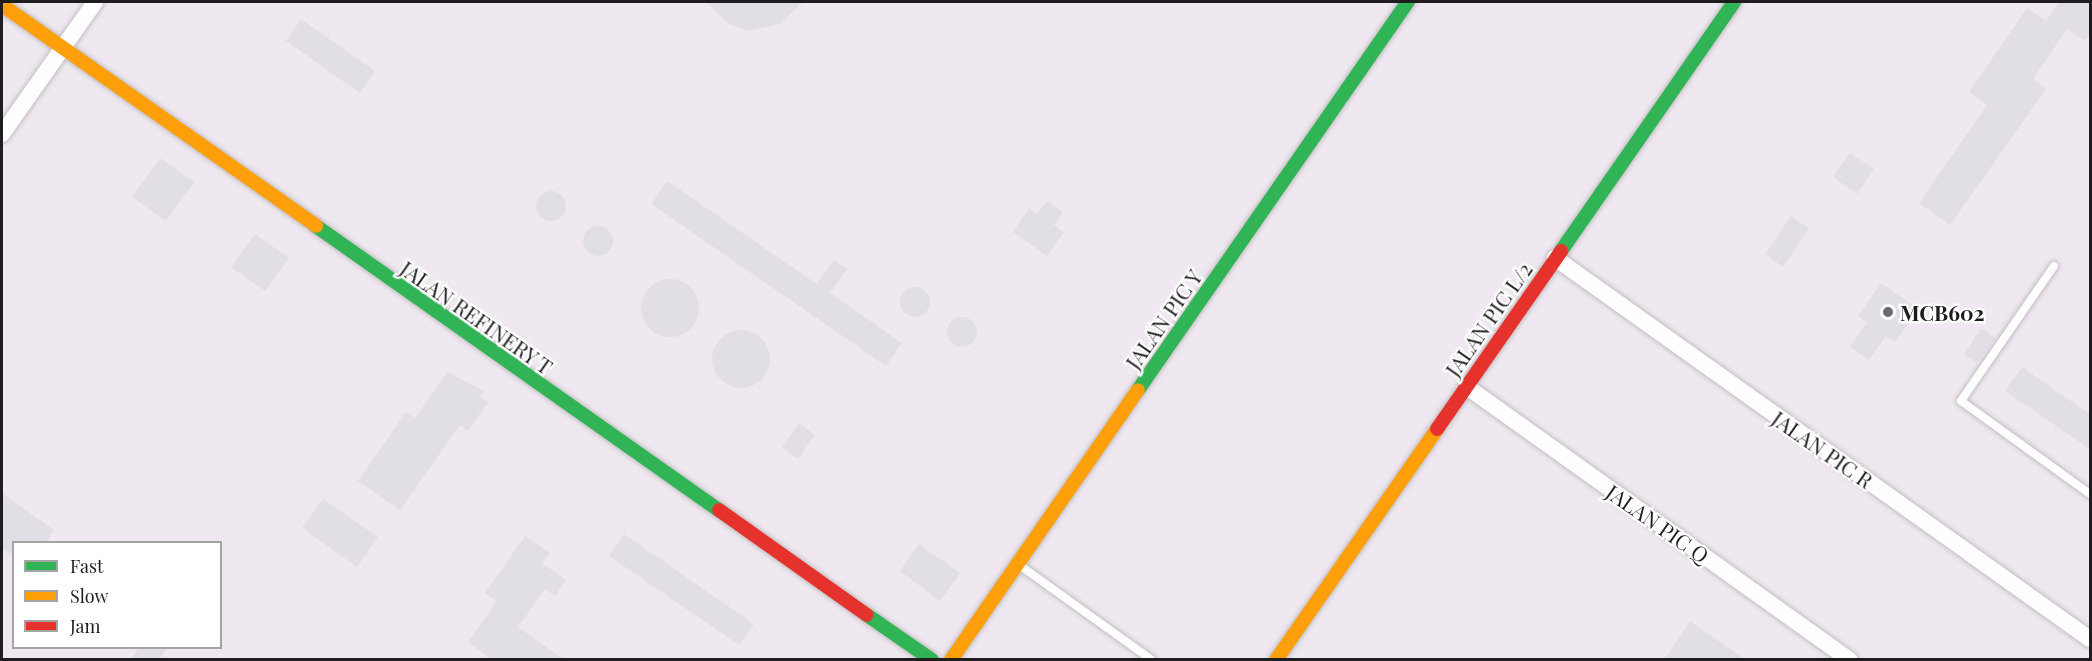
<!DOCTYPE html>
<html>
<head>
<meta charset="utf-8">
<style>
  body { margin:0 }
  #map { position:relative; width:2092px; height:661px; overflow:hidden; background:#fcf8fc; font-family:"Playfair Display",serif }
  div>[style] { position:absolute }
  .built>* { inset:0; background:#efe8f0 }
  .building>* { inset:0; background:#e2dee6 }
  .round { border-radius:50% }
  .roads { filter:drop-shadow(0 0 2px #c2bfc2) drop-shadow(0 0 2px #c2bfc2) }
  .lane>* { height:8px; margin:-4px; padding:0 4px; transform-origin:4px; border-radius:4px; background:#fffeff }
  .street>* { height:16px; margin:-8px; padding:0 8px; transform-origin:8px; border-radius:8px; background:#fffeff }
  .fast>* { height:14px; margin:-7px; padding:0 7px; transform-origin:7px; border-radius:7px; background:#30b455 }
  .slow>* { height:14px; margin:-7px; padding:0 7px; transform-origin:7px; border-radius:7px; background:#ff9f0a }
  .jam>* { height:14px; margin:-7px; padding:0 7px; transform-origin:7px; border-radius:7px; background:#e5322d }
  .dots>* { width:16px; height:16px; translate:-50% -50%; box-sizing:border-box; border:3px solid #fff; border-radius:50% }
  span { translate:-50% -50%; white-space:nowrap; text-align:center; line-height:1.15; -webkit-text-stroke:4.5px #fff; paint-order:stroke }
  .poi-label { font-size:21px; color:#1e1c1e; font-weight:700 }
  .left { translate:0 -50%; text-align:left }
  .street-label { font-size:21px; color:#1e1c1e }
  .frame { position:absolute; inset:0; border:3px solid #1e1c1e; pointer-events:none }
  .legend { position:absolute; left:12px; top:541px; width:210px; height:108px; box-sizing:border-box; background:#fff; border:2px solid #a5a4a5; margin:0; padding:8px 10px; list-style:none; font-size:18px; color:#1e1c1e }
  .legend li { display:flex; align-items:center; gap:12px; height:30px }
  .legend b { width:30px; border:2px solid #a5a4a5 }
</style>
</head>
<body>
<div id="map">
  <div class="built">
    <i style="clip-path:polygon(evenodd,2px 2px,2090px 2px,2090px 659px,2px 659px,2px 2px,14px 542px,220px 542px,220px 648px,14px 648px,14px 542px)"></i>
  </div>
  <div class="building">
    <i style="clip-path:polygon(706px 2px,803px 2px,780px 24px,749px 31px,729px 24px)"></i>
    <i style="clip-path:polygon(2059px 2px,2091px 2px,2091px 33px,2085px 41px,2067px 29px,2033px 79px,2046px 89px,1950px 225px,1919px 203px,1987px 105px,1969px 92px,2027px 8px,2046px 21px)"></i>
    <i style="clip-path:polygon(301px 19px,375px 71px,360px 93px,286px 41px)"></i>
    <i style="clip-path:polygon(1850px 153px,1874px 169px,1857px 194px,1833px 177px)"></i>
    <i style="clip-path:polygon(160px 158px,194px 182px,166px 221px,132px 197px)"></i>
    <i style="clip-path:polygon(667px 181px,817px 284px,834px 260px,847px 269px,830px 293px,902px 343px,886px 366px,651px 204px)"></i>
    <i class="round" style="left:536px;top:191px;width:30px;height:30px"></i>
    <i style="clip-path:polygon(1047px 201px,1063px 212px,1054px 225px,1064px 232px,1047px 256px,1013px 232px,1029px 208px,1037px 214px)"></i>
    <i style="clip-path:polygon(1791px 216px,1809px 229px,1783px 267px,1765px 254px)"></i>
    <i class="round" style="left:583px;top:226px;width:30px;height:30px"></i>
    <i style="clip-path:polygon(255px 234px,289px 258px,265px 291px,231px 267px)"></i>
    <i class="round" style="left:641px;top:279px;width:58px;height:58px"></i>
    <i style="clip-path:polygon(1881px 283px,1918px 309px,1895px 342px,1886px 336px,1869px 360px,1850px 347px,1867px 322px,1858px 316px)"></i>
    <i class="round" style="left:900px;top:287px;width:30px;height:30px"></i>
    <i class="round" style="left:947px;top:317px;width:30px;height:30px"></i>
    <i style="clip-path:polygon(1981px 328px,1995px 338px,1977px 363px,1964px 354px)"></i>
    <i class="round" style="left:712px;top:330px;width:58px;height:58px"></i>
    <i style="clip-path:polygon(2022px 367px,2091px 415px,2091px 450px,2005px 391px)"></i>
    <i style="clip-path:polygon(447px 372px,484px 391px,480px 397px,488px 402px,468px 431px,460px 425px,400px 510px,358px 481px,406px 412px,415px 418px)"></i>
    <i style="clip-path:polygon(799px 423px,815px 435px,798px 459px,782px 447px)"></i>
    <i style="clip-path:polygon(2px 493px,54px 530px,46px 543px,14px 543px,14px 556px,2px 548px)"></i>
    <i style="clip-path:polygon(323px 499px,378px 537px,357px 567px,302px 528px)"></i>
    <i style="clip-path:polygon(624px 534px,754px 624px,739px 645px,609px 556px)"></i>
    <i style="clip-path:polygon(525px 536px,550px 553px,542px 563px,566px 580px,555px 596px,545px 589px,518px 627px,565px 660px,492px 660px,468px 642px,497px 601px,485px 593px)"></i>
    <i style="clip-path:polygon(919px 544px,960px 573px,940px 601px,900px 571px)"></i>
    <i style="clip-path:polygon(1690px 621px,1746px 660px,1664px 660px)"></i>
    <i style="clip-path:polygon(139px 648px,167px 648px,159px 660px,130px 660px)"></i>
  </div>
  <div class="roads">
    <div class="lane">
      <i style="left:2054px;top:266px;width:164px;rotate:124.6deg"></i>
      <i style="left:1961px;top:401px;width:159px;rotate:35.8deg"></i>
      <i style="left:1018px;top:564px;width:165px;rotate:35.6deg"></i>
    </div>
    <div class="street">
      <i style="left:2px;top:134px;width:161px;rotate:-54.8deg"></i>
      <i style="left:1555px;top:258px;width:657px;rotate:35.46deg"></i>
      <i style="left:1467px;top:387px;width:470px;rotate:35.5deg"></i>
    </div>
    <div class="fast">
      <i style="left:316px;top:226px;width:493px;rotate:35.2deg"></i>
      <i style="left:1561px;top:251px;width:303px;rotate:-55.2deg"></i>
      <i style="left:1138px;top:390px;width:473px;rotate:-55.2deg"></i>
      <i style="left:867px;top:615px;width:79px;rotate:34.7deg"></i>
    </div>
    <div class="slow">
      <i style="left:2px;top:5px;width:384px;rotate:35.1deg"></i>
      <i style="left:951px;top:660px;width:328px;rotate:-55.3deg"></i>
      <i style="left:1276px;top:660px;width:282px;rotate:-55.1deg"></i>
    </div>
    <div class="jam">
      <i style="left:1437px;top:429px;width:217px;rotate:-55.1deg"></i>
      <i style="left:719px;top:510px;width:181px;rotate:35.4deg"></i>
    </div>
  </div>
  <div class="dots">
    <i style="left:1888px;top:312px;background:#6c696c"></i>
  </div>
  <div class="poi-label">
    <span class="left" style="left:1900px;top:312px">MCB602</span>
  </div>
  <div class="street-label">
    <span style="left:477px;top:317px;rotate:35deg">JALAN REFINERY T</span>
    <span style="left:1163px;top:319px;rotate:-55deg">JALAN PIC Y</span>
    <span style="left:1488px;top:319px;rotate:-55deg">JALAN PIC L/2</span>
    <span style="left:1823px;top:449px;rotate:35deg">JALAN PIC R</span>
    <span style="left:1658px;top:523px;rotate:35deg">JALAN PIC Q</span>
  </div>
  <div class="frame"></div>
  <ul class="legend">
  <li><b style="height:8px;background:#30b455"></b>Fast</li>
  <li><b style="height:8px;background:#ff9f0a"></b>Slow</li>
  <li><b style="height:8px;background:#e5322d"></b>Jam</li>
  </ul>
</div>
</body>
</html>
